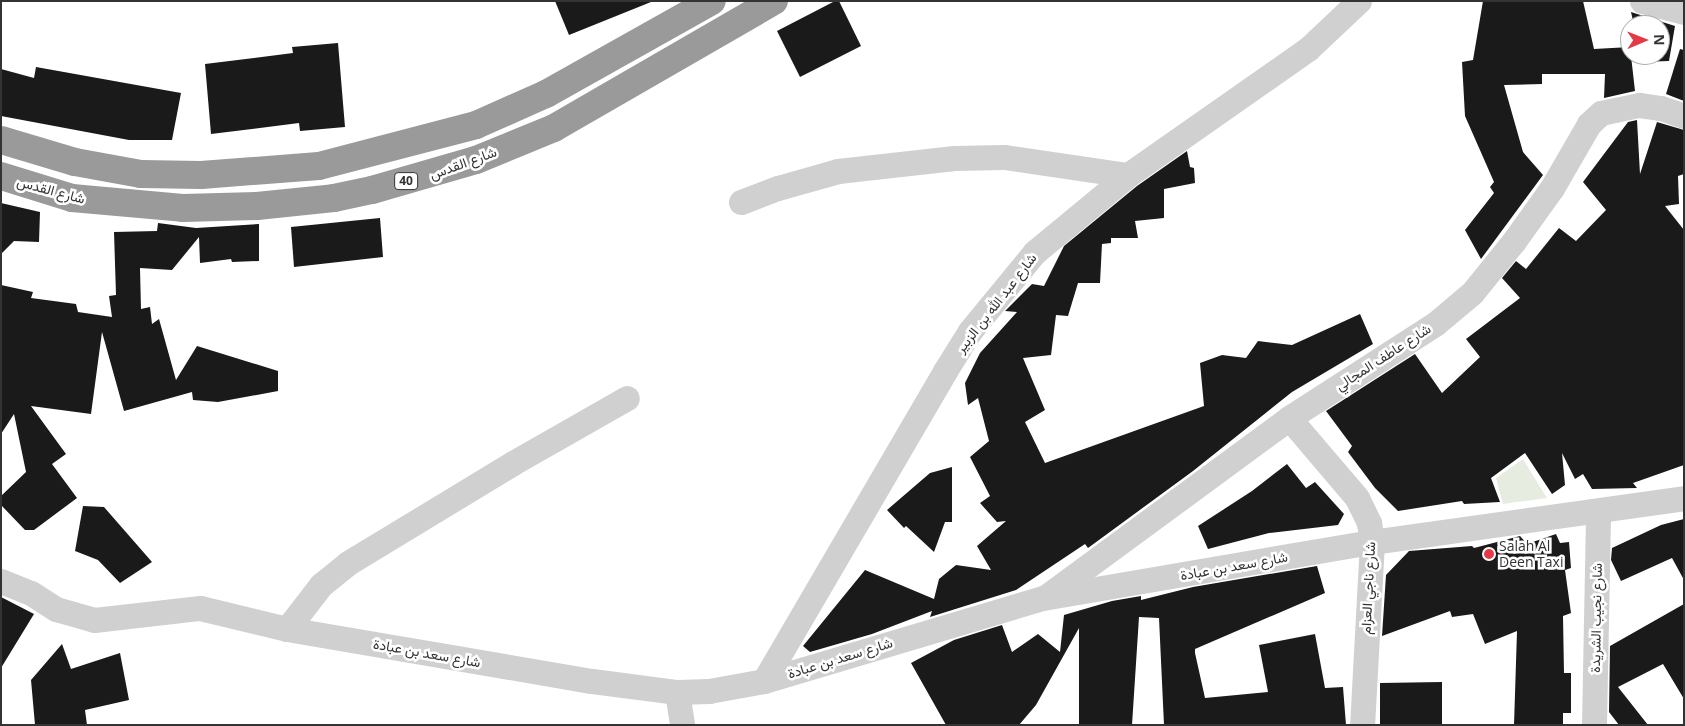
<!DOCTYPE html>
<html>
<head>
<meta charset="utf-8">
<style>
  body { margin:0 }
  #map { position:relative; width:1685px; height:726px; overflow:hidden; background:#fff; font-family:"Open Sans",Vazirmatn,sans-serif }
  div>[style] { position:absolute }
  .green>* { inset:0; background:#e6ecdf }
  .building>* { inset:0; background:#1a1a1a }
  .minor>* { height:25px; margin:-12.5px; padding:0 12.5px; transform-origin:12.5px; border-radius:12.5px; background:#d0d0d0 }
  .highway>* { height:28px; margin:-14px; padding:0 14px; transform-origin:14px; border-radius:14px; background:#9a9a9a }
  .dots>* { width:14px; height:14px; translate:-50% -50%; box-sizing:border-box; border:2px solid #fff; border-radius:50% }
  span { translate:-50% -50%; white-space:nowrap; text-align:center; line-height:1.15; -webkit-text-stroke:5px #fff; paint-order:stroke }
  .shield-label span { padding:1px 4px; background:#fff; border:1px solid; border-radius:4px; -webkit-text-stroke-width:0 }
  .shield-label { font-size:12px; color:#333; font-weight:700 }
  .street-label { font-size:14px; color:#333 }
  .poi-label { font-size:14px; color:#333 }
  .left { translate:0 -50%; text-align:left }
  .frame { position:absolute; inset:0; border:2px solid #333; pointer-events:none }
  .north { position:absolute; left:1620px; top:15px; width:50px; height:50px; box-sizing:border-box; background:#fff; border:1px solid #adadad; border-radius:50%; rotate:89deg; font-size:14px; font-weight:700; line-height:20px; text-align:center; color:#333 }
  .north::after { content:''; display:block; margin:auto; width:18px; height:22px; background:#e63946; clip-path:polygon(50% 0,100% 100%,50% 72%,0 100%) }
</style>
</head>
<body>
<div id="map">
  <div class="green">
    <i style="clip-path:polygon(1523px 459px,1547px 498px,1503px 504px,1496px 478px)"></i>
  </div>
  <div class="building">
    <i style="clip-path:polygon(555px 1px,650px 1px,651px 2px,569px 35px)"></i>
    <i style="clip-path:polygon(835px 1px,839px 1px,861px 46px,800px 77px,777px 31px)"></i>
    <i style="clip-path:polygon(1483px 1px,1583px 1px,1594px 49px,1630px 47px,1635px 91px,1604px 98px,1605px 74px,1542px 74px,1542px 84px,1504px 85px,1523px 152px,1543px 175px,1481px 259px,1465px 230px,1494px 193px,1490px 187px,1494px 182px,1465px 116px,1462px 62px,1473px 60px)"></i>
    <i style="clip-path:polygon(1631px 12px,1675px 26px,1669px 61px,1641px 62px,1640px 55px,1660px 55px,1660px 25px,1634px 25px)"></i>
    <i style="clip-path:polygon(338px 43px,345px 127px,300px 131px,299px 123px,211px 134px,205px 64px,293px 53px,292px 47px)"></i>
    <i style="clip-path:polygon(1680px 49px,1684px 50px,1684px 101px,1666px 94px)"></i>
    <i style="clip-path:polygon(36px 67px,181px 93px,172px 140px,129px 140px,1px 116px,1px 69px,34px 78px)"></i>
    <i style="clip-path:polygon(1637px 120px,1640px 174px,1657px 122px,1684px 130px,1684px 174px,1678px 176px,1679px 204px,1665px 206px,1684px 230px,1684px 465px,1633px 483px,1637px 488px,1592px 489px,1583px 474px,1575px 479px,1562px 453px,1565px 485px,1552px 494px,1525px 453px,1491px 478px,1500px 502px,1464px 504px,1462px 501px,1398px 511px,1375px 488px,1348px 452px,1352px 446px,1326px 411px,1415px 354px,1442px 393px,1480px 357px,1466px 339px,1520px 298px,1502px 278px,1516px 261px,1526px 269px,1559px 228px,1576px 241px,1606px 210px,1583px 182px,1628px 122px)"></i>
    <i style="clip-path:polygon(1187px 151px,1190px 167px,1194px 168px,1195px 183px,1164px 189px,1164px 218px,1135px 221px,1138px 238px,1111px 238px,1111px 243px,1102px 244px,1100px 283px,1078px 283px,1068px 316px,1056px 315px,1051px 355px,1023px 358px,1045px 410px,1025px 422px,1045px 463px,1204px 406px,1200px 363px,1222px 355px,1246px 358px,1258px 341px,1292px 345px,1360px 314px,1373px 344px,1292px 392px,1193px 471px,1088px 548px,1085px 544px,1016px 590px,930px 617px,932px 611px,872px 634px,810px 652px,803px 646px,865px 570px,934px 599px,939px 579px,956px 565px,991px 570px,977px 546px,1006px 521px,997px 522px,980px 503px,990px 496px,970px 457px,989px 441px,978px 398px,968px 405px,965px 383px,980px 353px,1017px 312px,1005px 311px,1032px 284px,1044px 286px,1064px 246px,1137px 186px)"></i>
    <i style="clip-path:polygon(1px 203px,40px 212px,39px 242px,14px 241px,1px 254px)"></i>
    <i style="clip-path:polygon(380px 218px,383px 257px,294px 267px,291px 227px)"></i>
    <i style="clip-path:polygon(158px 223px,196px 228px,259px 224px,259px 261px,232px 262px,231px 259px,200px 263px,199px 237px,172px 270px,140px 268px,141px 309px,150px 307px,152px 324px,159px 319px,176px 380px,197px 346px,278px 371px,278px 391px,218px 402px,193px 400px,192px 392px,124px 411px,102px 332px,91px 414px,31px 406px,66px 454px,52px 464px,77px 498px,34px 530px,25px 530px,1px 505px,1px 496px,26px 472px,14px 414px,1px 434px,1px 285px,33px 292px,31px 298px,76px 304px,78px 312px,112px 317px,109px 296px,116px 295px,114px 232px,157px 231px)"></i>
    <i style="clip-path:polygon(1287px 464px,1306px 488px,1315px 482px,1344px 514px,1338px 525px,1269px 533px,1208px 549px,1198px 526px,1252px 491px)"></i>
    <i style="clip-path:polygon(952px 467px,952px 522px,945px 522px,934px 552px,906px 526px,904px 528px,887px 510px,930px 473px)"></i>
    <i style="clip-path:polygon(83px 506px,104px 507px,152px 562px,120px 583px,98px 560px,75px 551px)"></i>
    <i style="clip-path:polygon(1684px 519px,1684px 580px,1672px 558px,1621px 581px,1611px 560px,1612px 548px,1661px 525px)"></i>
    <i style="clip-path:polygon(1556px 534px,1560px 543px,1569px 542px,1571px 568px,1565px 570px,1571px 613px,1563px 616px,1564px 673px,1571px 673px,1571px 713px,1563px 713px,1563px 725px,1514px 725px,1517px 631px,1485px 644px,1473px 614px,1452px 617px,1450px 611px,1382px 636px,1386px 575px,1409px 551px,1472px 546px,1474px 548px,1520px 536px,1527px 544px)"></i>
    <i style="clip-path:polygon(1317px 566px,1325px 593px,1195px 649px,1195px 653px,1205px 698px,1268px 692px,1259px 645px,1315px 634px,1325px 688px,1343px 687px,1346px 725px,1164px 725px,1159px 618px,1139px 617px,1132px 725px,1079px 725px,1079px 628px,1036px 705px,1019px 725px,946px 725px,911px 663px,954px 640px,1002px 625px,1012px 652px,1038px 634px,1060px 652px,1064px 615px,1112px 601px,1141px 596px,1141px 600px,1193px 587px)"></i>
    <i style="clip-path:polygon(1px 597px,34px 614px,1px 668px)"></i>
    <i style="clip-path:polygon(1684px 604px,1684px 699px,1663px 664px,1618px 687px,1648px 725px,1619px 725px,1609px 712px,1610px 646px)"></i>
    <i style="clip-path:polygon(62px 644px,71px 669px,120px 653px,129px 700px,85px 710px,87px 725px,35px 725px,31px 680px)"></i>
    <i style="clip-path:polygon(1442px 682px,1442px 725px,1380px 725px,1380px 683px)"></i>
  </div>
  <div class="minor">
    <i style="left:1642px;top:1px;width:43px;rotate:14.7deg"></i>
    <i style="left:741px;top:202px;width:40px;rotate:-21deg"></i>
    <i style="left:778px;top:188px;width:62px;rotate:-15.8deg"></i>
    <i style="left:838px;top:171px;width:117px;rotate:-6.4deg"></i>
    <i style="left:954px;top:158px;width:50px;rotate:-1.1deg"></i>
    <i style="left:1004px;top:157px;width:125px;rotate:8.3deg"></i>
    <i style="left:1289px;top:418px;width:105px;rotate:49.6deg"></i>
    <i style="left:1357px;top:498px;width:28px;rotate:64deg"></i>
    <i style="left:1369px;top:523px;width:19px;rotate:81deg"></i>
    <i style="left:1372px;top:542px;width:183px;rotate:93.1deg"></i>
    <i style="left:1px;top:581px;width:32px;rotate:22deg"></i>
    <i style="left:31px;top:593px;width:30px;rotate:33deg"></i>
    <i style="left:56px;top:609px;width:40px;rotate:16deg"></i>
    <i style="left:94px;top:620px;width:107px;rotate:-6.5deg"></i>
    <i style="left:200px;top:608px;width:89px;rotate:13.6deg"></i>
    <i style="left:287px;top:629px;width:309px;rotate:9.7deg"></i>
    <i style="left:592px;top:681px;width:86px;rotate:7.4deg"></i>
    <i style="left:677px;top:692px;width:32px;rotate:-2deg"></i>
    <i style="left:709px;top:691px;width:56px;rotate:-10.3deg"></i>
    <i style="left:764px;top:681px;width:291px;rotate:-16.6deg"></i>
    <i style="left:1043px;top:598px;width:334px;rotate:-9.7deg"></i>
    <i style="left:1372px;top:542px;width:315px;rotate:-8deg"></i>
    <i style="left:1047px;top:596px;width:300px;rotate:-36.3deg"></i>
    <i style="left:1289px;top:418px;width:174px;rotate:-32.8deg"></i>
    <i style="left:1435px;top:324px;width:48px;rotate:-40deg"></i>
    <i style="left:1472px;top:293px;width:67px;rotate:-51.1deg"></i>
    <i style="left:1514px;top:241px;width:65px;rotate:-54.4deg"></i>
    <i style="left:1552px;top:188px;width:74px;rotate:-60deg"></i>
    <i style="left:1589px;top:124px;width:16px;rotate:-43deg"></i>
    <i style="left:1601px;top:113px;width:39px;rotate:-12deg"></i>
    <i style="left:1639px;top:105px;width:22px;rotate:8deg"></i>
    <i style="left:1661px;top:108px;width:24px;rotate:19deg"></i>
    <i style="left:287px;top:629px;width:56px;rotate:-52.3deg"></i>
    <i style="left:321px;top:585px;width:35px;rotate:-39deg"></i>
    <i style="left:348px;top:563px;width:193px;rotate:-31.2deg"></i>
    <i style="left:513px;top:463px;width:131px;rotate:-29.7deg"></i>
    <i style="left:764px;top:681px;width:359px;rotate:-59.7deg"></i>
    <i style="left:945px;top:371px;width:47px;rotate:-58deg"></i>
    <i style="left:970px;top:331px;width:102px;rotate:-50.6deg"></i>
    <i style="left:1035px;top:252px;width:121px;rotate:-39.6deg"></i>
    <i style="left:1128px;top:175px;width:220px;rotate:-35deg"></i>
    <i style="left:1308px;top:49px;width:70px;rotate:-43.3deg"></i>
    <i style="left:677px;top:692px;width:33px;rotate:81deg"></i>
    <i style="left:1594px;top:725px;width:214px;rotate:-88.9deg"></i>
  </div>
  <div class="highway">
    <i style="left:1px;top:140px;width:77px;rotate:16.6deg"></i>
    <i style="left:75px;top:162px;width:67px;rotate:10.3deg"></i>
    <i style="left:141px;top:174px;width:60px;rotate:1deg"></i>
    <i style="left:201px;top:175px;width:118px;rotate:-4.4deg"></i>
    <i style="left:319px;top:166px;width:162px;rotate:-14.6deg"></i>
    <i style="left:476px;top:125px;width:77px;rotate:-23.9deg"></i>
    <i style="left:546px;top:94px;width:190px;rotate:-29.3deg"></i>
    <i style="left:1px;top:176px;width:74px;rotate:17.2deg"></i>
    <i style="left:72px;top:198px;width:111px;rotate:5.1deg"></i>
    <i style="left:183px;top:208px;width:74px;rotate:-1.5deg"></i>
    <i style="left:257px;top:206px;width:77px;rotate:-5.9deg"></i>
    <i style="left:334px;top:198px;width:39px;rotate:-12deg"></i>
    <i style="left:372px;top:190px;width:108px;rotate:-16.1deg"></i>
    <i style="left:476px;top:160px;width:84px;rotate:-22.3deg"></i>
    <i style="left:554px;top:128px;width:254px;rotate:-30deg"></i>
  </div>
  <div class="dots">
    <i style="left:1489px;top:554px;background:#e63946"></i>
  </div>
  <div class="shield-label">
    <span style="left:406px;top:181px">40</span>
  </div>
  <div class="street-label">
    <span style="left:463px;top:163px;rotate:-20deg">شارع القدس</span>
    <span style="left:51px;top:190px;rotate:15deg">شارع القدس</span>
    <span style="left:996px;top:303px;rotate:-52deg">شارع عبد الله بن الزبير</span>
    <span style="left:1383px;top:357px;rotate:-33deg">شارع عاطف المجالي</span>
    <span style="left:1234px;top:566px;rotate:-10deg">شارع سعد بن عبادة</span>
    <span style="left:1368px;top:588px;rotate:-87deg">شارع ناجي العزام</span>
    <span style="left:1596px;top:618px;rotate:-89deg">شارع نجيب الشريدة</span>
    <span style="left:427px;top:653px;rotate:10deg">شارع سعد بن عبادة</span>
    <span style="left:840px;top:658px;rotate:-17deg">شارع سعد بن عبادة</span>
  </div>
  <div class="poi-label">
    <span class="left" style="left:1499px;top:554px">Salah Al<br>Deen Taxi</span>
  </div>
  <div class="frame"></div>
  <div class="north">N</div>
</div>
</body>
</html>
